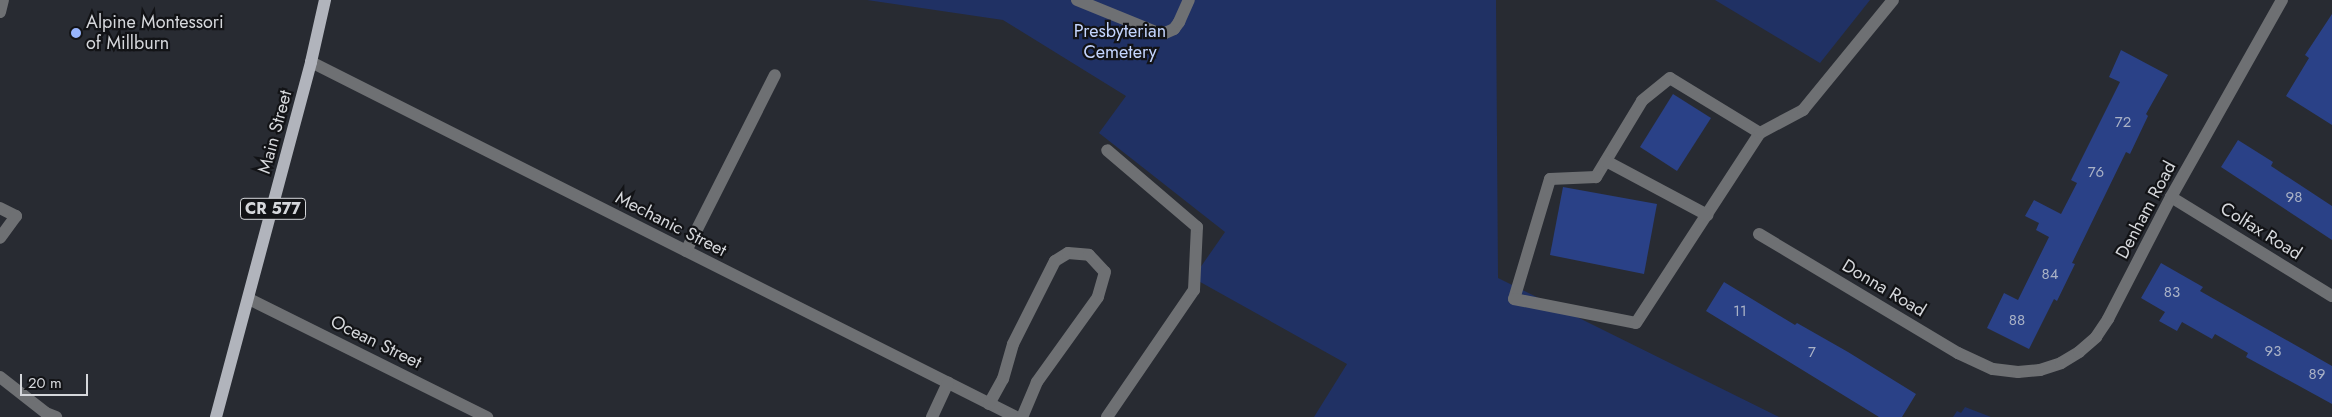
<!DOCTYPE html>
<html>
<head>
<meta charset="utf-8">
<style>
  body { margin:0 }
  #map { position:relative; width:2332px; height:417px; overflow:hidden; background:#282b32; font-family:Jost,sans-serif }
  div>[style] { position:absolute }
  .green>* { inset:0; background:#203164 }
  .building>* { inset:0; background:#2a4187 }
  .minor>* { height:12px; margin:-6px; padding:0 6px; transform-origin:6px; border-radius:6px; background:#6e7073 }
  .major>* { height:12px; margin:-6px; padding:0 6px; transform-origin:6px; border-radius:6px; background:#b1b4bc }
  .dots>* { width:14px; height:14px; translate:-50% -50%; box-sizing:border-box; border:2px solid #121316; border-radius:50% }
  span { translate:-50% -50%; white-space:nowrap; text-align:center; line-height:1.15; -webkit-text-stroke:4.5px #121316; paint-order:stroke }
  .number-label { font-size:15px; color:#aab2c6 }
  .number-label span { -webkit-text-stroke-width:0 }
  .shield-label span { padding:1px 4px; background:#121316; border:1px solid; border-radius:4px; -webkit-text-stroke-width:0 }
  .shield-label { font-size:16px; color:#d5d7db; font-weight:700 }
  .poi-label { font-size:18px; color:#d5d7db }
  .left { translate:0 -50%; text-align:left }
  .park-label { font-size:18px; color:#c4d5fe }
  .street-label { font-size:18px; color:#d5d7db }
  .scale { position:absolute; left:20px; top:374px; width:68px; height:22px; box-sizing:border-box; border:2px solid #d5d7db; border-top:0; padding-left:6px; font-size:15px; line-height:18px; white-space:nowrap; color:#d5d7db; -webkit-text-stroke:4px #121316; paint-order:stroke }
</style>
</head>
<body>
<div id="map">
  <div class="green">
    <i style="clip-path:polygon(867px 0,1496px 0,1498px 278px,1779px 417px,1314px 417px,1347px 364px,1193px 278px,1225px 232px,1099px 133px,1126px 96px,1003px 20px)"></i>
    <i style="clip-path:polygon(1715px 0,1870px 0,1820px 63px)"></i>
    <i style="clip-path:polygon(1965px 407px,1991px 417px,1953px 417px,1957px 411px,1961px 413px)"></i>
  </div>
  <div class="building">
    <i style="clip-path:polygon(2332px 14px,2332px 125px,2286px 96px,2309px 58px,2305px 55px)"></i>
    <i style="clip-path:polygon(2121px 50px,2168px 75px,2146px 114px,2148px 116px,2130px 154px,2126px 152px,2072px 263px,2075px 264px,2057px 301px,2054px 299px,2029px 349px,1987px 328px,2004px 293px,2018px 300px,2049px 237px,2036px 230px,2039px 223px,2025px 216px,2034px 200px,2061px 214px,2077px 183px,2071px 180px,2120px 82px,2109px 77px)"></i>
    <i style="clip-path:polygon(1673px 94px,1711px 118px,1677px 171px,1640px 147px)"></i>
    <i style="clip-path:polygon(2238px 140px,2273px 162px,2271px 166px,2332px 206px,2332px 240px,2221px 167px)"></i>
    <i style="clip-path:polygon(1563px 187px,1657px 204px,1644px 274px,1550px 255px)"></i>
    <i style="clip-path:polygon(2161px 263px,2203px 287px,2200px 291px,2332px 366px,2332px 404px,2246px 357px,2248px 353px,2215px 334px,2212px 339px,2182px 322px,2177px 331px,2159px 321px,2165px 312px,2141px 298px)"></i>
    <i style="clip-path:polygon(1724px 282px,1795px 325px,1797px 323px,1848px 352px,1916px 394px,1902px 417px,1879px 417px,1706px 311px)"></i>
  </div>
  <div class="minor">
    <i style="left:1077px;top:0;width:85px;rotate:22.1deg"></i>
    <i style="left:1156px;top:32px;width:9px;rotate:6deg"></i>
    <i style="left:1165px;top:33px;width:10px;rotate:-24deg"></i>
    <i style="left:1174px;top:29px;width:9px;rotate:-54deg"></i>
    <i style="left:1179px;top:22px;width:24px;rotate:-66deg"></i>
    <i style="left:0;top:12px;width:12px;rotate:-76deg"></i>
    <i style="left:311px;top:62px;width:789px;rotate:26.73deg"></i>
    <i style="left:1760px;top:133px;width:105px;rotate:-148.6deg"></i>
    <i style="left:1670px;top:78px;width:36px;rotate:141deg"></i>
    <i style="left:1642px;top:101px;width:89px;rotate:121.2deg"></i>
    <i style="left:1596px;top:177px;width:46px;rotate:177.5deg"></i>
    <i style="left:1550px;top:179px;width:125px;rotate:106.7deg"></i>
    <i style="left:1514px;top:299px;width:124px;rotate:11.1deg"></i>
    <i style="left:1636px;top:323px;width:227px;rotate:-56.9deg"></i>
    <i style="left:1760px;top:133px;width:49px;rotate:-28.1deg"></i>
    <i style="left:1803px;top:110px;width:142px;rotate:-50.7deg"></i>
    <i style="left:1606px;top:161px;width:115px;rotate:28.1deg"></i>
    <i style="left:2171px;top:197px;width:189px;rotate:31.6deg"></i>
    <i style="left:0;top:208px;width:18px;rotate:27deg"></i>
    <i style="left:16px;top:216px;width:27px;rotate:126deg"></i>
    <i style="left:1759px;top:234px;width:232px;rotate:30.9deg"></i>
    <i style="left:1958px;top:353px;width:38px;rotate:25deg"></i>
    <i style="left:1993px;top:369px;width:25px;rotate:7deg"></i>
    <i style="left:2018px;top:372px;width:22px;rotate:-5deg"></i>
    <i style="left:2040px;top:370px;width:22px;rotate:-18deg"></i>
    <i style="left:2061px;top:363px;width:21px;rotate:-31deg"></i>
    <i style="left:2079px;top:352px;width:23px;rotate:-41deg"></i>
    <i style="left:2096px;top:337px;width:22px;rotate:-56deg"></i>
    <i style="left:2108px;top:319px;width:137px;rotate:-62.7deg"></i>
    <i style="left:2171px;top:197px;width:226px;rotate:-60.6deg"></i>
    <i style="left:686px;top:251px;width:197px;rotate:-63.2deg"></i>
    <i style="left:249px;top:299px;width:266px;rotate:26.4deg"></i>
    <i style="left:0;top:377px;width:58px;rotate:38deg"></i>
    <i style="left:46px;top:413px;width:11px;rotate:22deg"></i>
    <i style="left:989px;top:404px;width:29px;rotate:-61deg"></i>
    <i style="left:1003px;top:379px;width:36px;rotate:-74deg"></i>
    <i style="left:1013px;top:344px;width:93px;rotate:-63.2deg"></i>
    <i style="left:1055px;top:261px;width:15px;rotate:-32deg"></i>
    <i style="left:1068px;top:253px;width:21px;rotate:5deg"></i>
    <i style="left:1089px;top:255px;width:23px;rotate:47deg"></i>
    <i style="left:1105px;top:272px;width:26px;rotate:106deg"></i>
    <i style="left:1098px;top:297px;width:105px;rotate:125.7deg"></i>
    <i style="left:1037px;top:382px;width:38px;rotate:113deg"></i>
    <i style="left:932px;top:417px;width:38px;rotate:-65deg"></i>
    <i style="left:1107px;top:417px;width:154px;rotate:-55.6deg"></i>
    <i style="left:1194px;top:290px;width:63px;rotate:-87.3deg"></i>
    <i style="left:1197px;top:227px;width:118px;rotate:-139.5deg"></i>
  </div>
  <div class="major">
    <i style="left:216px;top:417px;width:367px;rotate:-75deg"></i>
    <i style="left:311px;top:62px;width:64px;rotate:-77.3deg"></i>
  </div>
  <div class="dots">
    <i style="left:76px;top:33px;background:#98b5fd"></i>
  </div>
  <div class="number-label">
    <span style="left:2123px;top:123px">72</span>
    <span style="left:2096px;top:173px">76</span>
    <span style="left:2294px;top:198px">98</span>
    <span style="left:2050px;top:275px">84</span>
    <span style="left:2172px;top:293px">83</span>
    <span style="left:1740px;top:312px">11</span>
    <span style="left:2017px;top:321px">88</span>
    <span style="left:2273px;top:352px">93</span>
    <span style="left:1812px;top:353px">7</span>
    <span style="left:2317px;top:375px">89</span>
  </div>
  <div class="shield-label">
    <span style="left:273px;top:209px">CR 577</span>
  </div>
  <div class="poi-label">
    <span class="left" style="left:86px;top:33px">Alpine Montessori<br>of Millburn</span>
  </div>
  <div class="park-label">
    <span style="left:1120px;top:42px">Presbyterian<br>Cemetery</span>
  </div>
  <div class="street-label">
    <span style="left:275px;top:132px;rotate:-75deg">Main Street</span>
    <span style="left:2146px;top:210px;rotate:-62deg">Denham Road</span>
    <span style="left:671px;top:224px;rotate:27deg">Mechanic Street</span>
    <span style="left:2261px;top:231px;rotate:32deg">Colfax Road</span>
    <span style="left:1884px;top:288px;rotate:31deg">Donna Road</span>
    <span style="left:376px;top:342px;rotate:26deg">Ocean Street</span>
  </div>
  <div class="scale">20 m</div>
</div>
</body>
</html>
